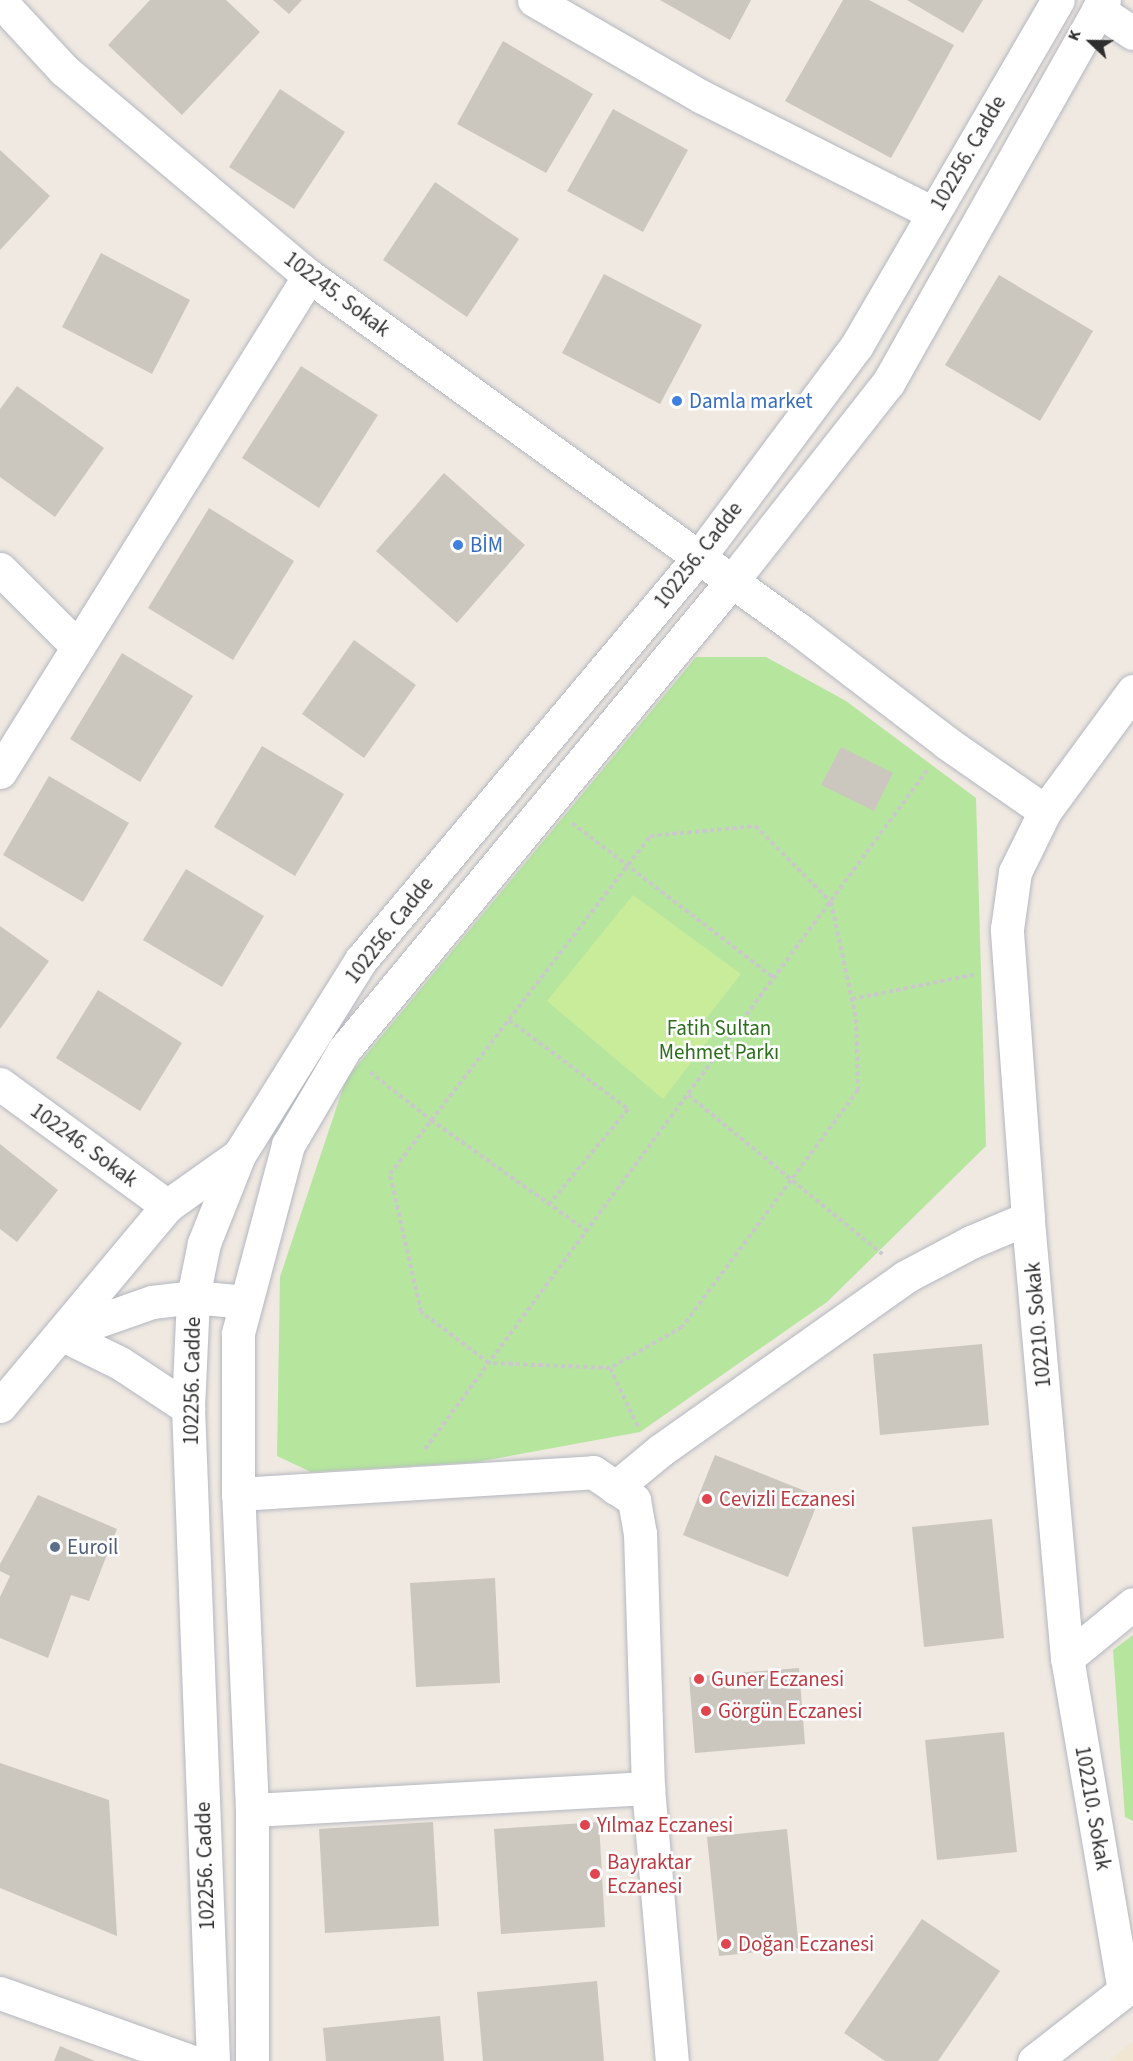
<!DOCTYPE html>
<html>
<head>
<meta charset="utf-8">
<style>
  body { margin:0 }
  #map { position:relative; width:1133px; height:2061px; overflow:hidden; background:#efe9e1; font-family:"Source Sans 3",sans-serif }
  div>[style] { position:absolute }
  .education>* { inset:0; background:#f0e6d1 }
  .green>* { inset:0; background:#b6e59e }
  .pitch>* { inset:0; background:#c9ec9a }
  .building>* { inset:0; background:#cbc7bf }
  .path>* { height:4px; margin-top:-2px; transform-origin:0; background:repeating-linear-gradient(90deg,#c9c9c9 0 4.5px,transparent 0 7.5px) }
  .roads { filter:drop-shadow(0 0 2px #b4b7c1) drop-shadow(0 0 2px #b4b7c1) }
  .minor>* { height:33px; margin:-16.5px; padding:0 16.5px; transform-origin:16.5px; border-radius:16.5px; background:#fff }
  .dots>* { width:16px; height:16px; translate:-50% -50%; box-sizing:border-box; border:3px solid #fff; border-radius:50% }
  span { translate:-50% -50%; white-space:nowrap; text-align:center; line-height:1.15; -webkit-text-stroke:5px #fff; paint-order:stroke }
  .street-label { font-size:21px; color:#2e2e2e }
  .shop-label { font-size:21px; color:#366cbe }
  .left { translate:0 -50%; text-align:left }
  .park-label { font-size:21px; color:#2c6e1b }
  .health-label { font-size:21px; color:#be3a42 }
  .service-label { font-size:21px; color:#4e5e75 }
  .north { position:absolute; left:1061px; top:12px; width:60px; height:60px; -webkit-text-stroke:4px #fff; paint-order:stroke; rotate:292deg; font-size:16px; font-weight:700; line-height:24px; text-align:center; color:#2e2e2e }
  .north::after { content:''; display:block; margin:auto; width:21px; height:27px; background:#2e2e2e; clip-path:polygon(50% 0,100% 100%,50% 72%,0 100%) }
</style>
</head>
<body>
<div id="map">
  <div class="education">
    <i style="clip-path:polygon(1133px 2041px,1133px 2061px,1109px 2061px)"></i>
  </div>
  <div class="green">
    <i style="clip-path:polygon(696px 657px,766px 657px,846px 701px,976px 798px,986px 1146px,827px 1302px,640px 1432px,477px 1462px,311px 1472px,277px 1456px,280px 1277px,346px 1079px)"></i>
    <i style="clip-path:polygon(1133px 1635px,1133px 1821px,1125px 1817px,1113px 1650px)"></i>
  </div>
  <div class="pitch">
    <i style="clip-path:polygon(633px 895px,741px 974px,702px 1024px,713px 1034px,663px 1099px,547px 1001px)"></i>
  </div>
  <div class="building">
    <i style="clip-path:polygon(150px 0,226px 0,260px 32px,182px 115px,108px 45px)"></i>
    <i style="clip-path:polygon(273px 0,302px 0,289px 14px)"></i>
    <i style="clip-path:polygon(660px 0,751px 0,730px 40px)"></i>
    <i style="clip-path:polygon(843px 0,869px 0,954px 45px,891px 158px,785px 101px)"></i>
    <i style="clip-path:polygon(907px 0,983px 0,963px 33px)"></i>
    <i style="clip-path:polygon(503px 41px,593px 94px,546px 173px,457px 124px)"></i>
    <i style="clip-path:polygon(280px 89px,345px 132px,294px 209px,229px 167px)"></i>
    <i style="clip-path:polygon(613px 109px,688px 150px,643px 232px,567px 191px)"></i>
    <i style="clip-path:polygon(0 150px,50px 196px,0 250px)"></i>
    <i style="clip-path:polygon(435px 182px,519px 239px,467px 317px,383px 260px)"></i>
    <i style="clip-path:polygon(101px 253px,190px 300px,152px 374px,62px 327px)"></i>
    <i style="clip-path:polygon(604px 274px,702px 325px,660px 404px,562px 353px)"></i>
    <i style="clip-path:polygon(999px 275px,1093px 331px,1040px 421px,945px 365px)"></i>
    <i style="clip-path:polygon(301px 366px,378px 415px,319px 508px,242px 458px)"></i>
    <i style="clip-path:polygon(17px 386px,104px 448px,55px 517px,0 477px,0 409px)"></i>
    <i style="clip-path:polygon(444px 473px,525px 545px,457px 623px,376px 551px)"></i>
    <i style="clip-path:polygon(209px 508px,294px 561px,233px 660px,148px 608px)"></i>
    <i style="clip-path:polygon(354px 640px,416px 685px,364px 758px,302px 714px)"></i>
    <i style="clip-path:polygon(122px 653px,193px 696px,140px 782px,70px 739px)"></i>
    <i style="clip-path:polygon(262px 746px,344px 794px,295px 876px,214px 827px)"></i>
    <i style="clip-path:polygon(841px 747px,893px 773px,874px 811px,821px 785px)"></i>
    <i style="clip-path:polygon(49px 776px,129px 823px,83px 902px,3px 855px)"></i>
    <i style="clip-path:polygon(186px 869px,264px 916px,222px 987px,143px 940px)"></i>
    <i style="clip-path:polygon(0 926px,49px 961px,0 1029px)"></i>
    <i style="clip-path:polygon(98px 990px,182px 1043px,140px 1111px,56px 1058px)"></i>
    <i style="clip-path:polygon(0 1144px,58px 1190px,17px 1242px,0 1229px)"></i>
    <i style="clip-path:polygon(982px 1344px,989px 1425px,880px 1435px,873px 1354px)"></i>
    <i style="clip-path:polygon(715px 1455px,820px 1497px,788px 1577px,683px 1535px)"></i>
    <i style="clip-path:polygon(38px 1495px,117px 1529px,89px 1601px,71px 1595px,48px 1658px,0 1638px,0 1597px,10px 1576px,0 1571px,0 1564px)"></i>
    <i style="clip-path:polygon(992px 1519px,1004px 1638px,924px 1647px,912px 1527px)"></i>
    <i style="clip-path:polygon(495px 1578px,500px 1683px,416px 1687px,410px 1583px)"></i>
    <i style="clip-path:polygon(799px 1668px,805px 1744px,695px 1753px,689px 1677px)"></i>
    <i style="clip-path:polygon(1004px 1732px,1017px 1852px,937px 1860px,925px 1740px)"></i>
    <i style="clip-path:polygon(0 1763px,109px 1800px,117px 1936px,0 1888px)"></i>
    <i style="clip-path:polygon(433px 1822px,439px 1926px,325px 1933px,319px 1829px)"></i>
    <i style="clip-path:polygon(599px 1822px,605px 1927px,501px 1934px,494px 1829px)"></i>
    <i style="clip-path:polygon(787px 1829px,799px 1948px,719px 1956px,707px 1837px)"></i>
    <i style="clip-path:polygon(922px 1919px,1000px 1971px,938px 2061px,885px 2061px,844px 2033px)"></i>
    <i style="clip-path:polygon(597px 1981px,604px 2061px,483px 2061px,477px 1992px)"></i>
    <i style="clip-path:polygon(440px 2016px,444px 2061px,326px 2061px,323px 2028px)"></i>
    <i style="clip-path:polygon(60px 2046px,95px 2061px,54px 2061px)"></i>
  </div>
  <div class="path">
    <i style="left:572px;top:823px;width:255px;rotate:37.5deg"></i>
    <i style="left:755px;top:826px;width:107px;rotate:45deg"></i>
    <i style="left:831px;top:902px;width:120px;rotate:77.9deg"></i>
    <i style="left:856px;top:1019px;width:71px;rotate:88.4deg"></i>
    <i style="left:858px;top:1090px;width:295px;rotate:126.6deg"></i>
    <i style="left:682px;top:1327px;width:83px;rotate:150.3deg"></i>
    <i style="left:610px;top:1368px;width:121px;rotate:-177.6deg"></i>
    <i style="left:489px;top:1363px;width:85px;rotate:-143.1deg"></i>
    <i style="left:421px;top:1312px;width:141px;rotate:-102.7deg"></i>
    <i style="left:390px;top:1174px;width:426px;rotate:-52.4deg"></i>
    <i style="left:650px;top:836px;width:105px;rotate:-5.4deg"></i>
    <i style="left:852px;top:999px;width:127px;rotate:-11.3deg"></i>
    <i style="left:509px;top:1020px;width:149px;rotate:36.8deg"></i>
    <i style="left:628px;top:1109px;width:124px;rotate:129.7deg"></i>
    <i style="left:370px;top:1072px;width:78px;rotate:38.2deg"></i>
    <i style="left:431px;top:1120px;width:191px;rotate:35.4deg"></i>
    <i style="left:688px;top:1095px;width:251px;rotate:39.3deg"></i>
    <i style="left:610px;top:1368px;width:65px;rotate:64.6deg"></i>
    <i style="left:425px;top:1449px;width:847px;rotate:-53.5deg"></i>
  </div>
  <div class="roads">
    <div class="minor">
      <i style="left:534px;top:0;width:194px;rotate:30deg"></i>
      <i style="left:702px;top:97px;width:258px;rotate:26.7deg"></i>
      <i style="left:0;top:1px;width:94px;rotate:47.2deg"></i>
      <i style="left:64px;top:70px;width:320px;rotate:40.1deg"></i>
      <i style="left:309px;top:276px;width:603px;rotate:35.82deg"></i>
      <i style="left:798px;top:629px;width:188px;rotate:37.4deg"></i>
      <i style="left:947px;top:743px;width:119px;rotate:34.8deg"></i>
      <i style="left:1098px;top:10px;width:42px;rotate:33.3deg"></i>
      <i style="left:0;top:569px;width:110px;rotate:45deg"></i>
      <i style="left:0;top:772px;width:584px;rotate:-58.08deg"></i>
      <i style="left:0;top:1084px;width:207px;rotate:36.1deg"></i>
      <i style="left:61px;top:1334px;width:96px;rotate:-19.4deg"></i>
      <i style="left:152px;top:1302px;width:41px;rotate:-7deg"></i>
      <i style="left:193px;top:1297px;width:53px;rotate:5.4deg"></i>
      <i style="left:61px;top:1334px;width:66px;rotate:26.2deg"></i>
      <i style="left:120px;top:1363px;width:82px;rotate:33.5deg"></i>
      <i style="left:0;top:1406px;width:261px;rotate:-50.1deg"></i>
      <i style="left:167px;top:1206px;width:88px;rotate:-35.3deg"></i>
      <i style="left:615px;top:1488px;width:60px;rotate:-39.6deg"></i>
      <i style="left:661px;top:1450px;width:299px;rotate:-35.3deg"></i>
      <i style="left:905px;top:1277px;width:75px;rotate:-27.9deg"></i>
      <i style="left:971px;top:1242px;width:62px;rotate:-22.8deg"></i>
      <i style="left:238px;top:1494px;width:356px;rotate:-3.5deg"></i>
      <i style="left:593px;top:1472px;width:50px;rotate:34.3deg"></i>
      <i style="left:634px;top:1500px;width:34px;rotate:80deg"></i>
      <i style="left:640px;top:1533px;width:255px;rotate:88.2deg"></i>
      <i style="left:648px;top:1788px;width:274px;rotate:85deg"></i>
      <i style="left:1067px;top:1658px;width:85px;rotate:-39.3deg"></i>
      <i style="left:252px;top:1810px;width:397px;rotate:-3.2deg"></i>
      <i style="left:1124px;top:1991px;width:338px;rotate:-99.7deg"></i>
      <i style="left:1067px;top:1658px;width:442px;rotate:-95.1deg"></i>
      <i style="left:1028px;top:1218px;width:290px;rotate:-94.2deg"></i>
      <i style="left:1007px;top:929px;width:58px;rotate:-82deg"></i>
      <i style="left:1015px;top:872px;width:68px;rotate:-63.8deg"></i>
      <i style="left:1045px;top:811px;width:149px;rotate:-53.7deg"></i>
      <i style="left:0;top:1993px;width:202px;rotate:19.7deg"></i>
      <i style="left:213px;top:2061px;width:653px;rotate:-92.19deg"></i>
      <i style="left:188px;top:1408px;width:111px;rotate:-87.4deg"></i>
      <i style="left:193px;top:1297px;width:55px;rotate:-78.5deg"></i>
      <i style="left:204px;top:1243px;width:95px;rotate:-68.3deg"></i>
      <i style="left:239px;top:1155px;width:230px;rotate:-58deg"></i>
      <i style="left:361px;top:960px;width:526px;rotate:-50.01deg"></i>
      <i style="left:699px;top:557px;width:264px;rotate:-53.3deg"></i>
      <i style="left:857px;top:345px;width:399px;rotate:-59.8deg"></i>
      <i style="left:252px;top:2061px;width:251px;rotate:-90deg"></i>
      <i style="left:252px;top:1810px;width:316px;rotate:-92.5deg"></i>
      <i style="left:238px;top:1494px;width:161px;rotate:-90deg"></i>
      <i style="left:238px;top:1333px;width:195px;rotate:-75.1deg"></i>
      <i style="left:288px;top:1145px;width:110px;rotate:-59.5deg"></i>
      <i style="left:344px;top:1050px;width:609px;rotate:-50.4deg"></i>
      <i style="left:732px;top:581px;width:252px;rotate:-51.8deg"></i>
      <i style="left:888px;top:383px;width:440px;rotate:-60.6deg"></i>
      <i style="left:1034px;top:2061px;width:125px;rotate:-37.9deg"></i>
    </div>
  </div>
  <div class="dots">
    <i style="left:677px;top:401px;background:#3f7fe0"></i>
    <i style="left:458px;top:545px;background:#3f7fe0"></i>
    <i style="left:707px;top:1499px;background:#e0444e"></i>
    <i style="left:55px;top:1547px;background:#5c6f8a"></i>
    <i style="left:699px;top:1679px;background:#e0444e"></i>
    <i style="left:706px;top:1711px;background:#e0444e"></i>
    <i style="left:585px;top:1825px;background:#e0444e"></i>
    <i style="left:595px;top:1874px;background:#e0444e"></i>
    <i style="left:726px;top:1944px;background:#e0444e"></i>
  </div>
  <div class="street-label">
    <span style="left:968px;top:153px;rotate:-60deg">102256. Cadde</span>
    <span style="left:337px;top:294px;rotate:37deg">102245. Sokak</span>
    <span style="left:698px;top:555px;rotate:-52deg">102256. Cadde</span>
    <span style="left:389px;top:930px;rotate:-52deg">102256. Cadde</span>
    <span style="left:84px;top:1145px;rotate:36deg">102246. Sokak</span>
    <span style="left:1038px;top:1325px;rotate:-95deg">102210. Sokak</span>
    <span style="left:192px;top:1381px;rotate:-89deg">102256. Cadde</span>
    <span style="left:1093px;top:1808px;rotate:80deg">102210. Sokak</span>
    <span style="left:205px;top:1866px;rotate:-92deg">102256. Cadde</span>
  </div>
  <div class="shop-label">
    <span class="left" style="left:689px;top:401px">Damla market</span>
    <span class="left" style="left:470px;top:545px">BİM</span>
  </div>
  <div class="park-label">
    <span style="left:719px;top:1040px">Fatih Sultan<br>Mehmet Parkı</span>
  </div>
  <div class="health-label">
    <span class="left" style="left:719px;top:1499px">Cevizli Eczanesi</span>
    <span class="left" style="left:711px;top:1679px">Guner Eczanesi</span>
    <span class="left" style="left:718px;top:1711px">Görgün Eczanesi</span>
    <span class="left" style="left:597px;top:1825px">Yılmaz Eczanesi</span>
    <span class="left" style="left:607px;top:1874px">Bayraktar<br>Eczanesi</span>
    <span class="left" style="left:738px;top:1944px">Doğan Eczanesi</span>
  </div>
  <div class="service-label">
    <span class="left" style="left:67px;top:1547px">Euroil</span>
  </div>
  <div class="north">K</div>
</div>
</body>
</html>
